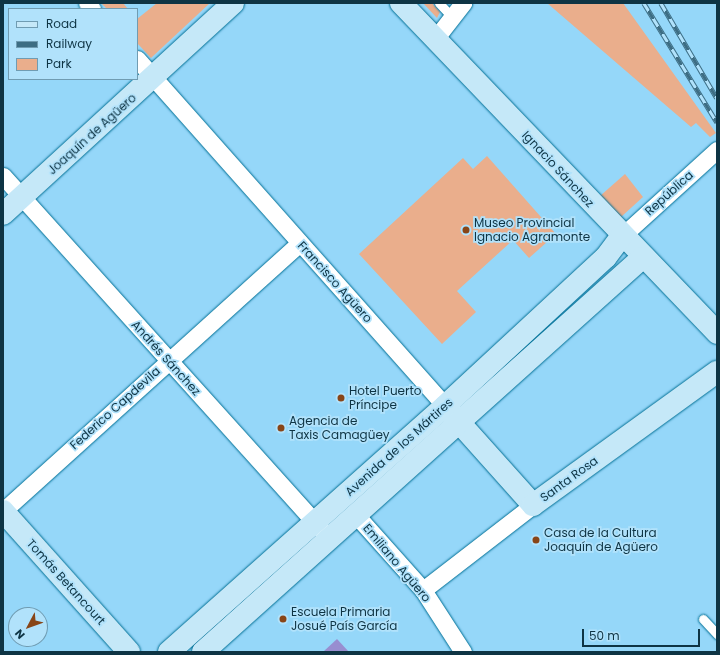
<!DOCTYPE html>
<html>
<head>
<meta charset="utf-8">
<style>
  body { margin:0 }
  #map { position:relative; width:720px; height:655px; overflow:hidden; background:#95d7f9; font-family:Poppins,sans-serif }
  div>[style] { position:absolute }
  .green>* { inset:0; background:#eaae8c }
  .water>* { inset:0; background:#988ed0 }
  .roads { filter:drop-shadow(0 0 1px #027096) drop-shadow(0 0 1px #027096) }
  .lane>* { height:9px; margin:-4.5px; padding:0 4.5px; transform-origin:4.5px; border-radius:4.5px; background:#fff }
  .street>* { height:17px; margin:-8.5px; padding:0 8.5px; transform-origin:8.5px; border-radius:8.5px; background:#fff }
  .secondary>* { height:22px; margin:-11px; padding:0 11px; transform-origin:11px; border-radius:11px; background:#c5e8f8 }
  .rail>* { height:4.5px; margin-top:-2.25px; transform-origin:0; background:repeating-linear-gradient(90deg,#b1e2fb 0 9px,#3d6d83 0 18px); box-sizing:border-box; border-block:1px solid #3d6d83 }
  .dots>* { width:11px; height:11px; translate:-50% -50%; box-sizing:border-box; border:2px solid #b1e2fb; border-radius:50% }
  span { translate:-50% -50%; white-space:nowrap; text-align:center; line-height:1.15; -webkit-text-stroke:3.5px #b1e2fb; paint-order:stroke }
  .street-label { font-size:12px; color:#0e3444 }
  .poi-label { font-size:12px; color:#0e3444 }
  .left { translate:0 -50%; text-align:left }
  .frame { position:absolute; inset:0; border:4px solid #0e3444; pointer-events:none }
  .legend { position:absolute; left:8px; top:8px; width:130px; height:72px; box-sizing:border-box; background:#b1e2fb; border:1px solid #709cb2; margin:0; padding:5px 7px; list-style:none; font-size:12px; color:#0e3444 }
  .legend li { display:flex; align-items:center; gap:8px; height:20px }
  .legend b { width:20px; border:1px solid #709cb2 }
  .north { position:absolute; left:8px; top:607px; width:40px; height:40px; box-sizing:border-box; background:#b1e2fb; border:1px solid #709cb2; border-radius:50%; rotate:229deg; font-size:11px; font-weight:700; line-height:16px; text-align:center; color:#0e3444 }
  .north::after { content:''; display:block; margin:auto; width:14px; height:18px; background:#884517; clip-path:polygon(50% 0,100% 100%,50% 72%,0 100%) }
  .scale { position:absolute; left:582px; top:629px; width:118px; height:18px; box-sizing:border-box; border:2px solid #0e3444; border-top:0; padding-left:5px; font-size:12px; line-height:14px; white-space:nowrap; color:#0e3444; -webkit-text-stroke:3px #b1e2fb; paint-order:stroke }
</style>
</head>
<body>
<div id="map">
  <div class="green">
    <i style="clip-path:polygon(101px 3px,123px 3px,128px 9px,107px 9px)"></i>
    <i style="clip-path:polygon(157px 3px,210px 3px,151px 58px,137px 43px,137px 19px)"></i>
    <i style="clip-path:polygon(423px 3px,432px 3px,440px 12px,437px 18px)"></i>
    <i style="clip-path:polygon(547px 3px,623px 3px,716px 133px,710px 137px,696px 123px,691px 127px)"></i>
    <i style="clip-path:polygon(487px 156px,556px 234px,529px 258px,513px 240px,457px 291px,476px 312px,442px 344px,359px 254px,463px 158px,473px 169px)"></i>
    <i style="clip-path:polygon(625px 174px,643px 197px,621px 217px,600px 196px)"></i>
  </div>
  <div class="water">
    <i style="clip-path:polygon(337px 639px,349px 652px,324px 652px,324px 651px)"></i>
  </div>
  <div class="roads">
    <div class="lane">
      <i style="left:439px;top:3px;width:19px;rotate:47deg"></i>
      <i style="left:703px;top:619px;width:21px;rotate:47deg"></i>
    </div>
    <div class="street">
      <i style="left:87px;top:3px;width:8px;rotate:50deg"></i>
      <i style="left:435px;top:39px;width:46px;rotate:-52.1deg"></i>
      <i style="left:137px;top:59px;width:464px;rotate:48.4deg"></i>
      <i style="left:3px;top:176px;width:478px;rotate:48deg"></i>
      <i style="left:622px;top:236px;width:128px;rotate:-42.2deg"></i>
      <i style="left:3px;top:511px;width:400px;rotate:-42.1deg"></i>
      <i style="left:356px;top:515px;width:101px;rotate:48.2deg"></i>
      <i style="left:423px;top:590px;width:74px;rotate:57.2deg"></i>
      <i style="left:423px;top:590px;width:139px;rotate:-37.7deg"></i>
    </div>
    <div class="secondary">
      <i style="left:401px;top:3px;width:457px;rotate:46.2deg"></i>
      <i style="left:3px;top:214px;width:312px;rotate:-42.5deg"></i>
      <i style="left:449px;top:411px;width:126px;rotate:48.2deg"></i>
      <i style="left:533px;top:505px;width:227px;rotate:-35.9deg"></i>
      <i style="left:3px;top:511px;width:189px;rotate:48.2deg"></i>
      <i style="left:169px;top:652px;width:370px;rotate:-41.7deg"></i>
      <i style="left:445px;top:406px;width:219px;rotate:-42.8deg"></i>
      <i style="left:606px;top:257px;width:26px;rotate:-53deg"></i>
      <i style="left:203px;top:652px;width:590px;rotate:-41.91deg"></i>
    </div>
  </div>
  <div class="rail">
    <i style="left:644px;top:3px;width:140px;rotate:58.5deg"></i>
    <i style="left:661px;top:3px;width:110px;rotate:59.5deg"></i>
  </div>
  <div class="dots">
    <i style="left:466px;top:230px;background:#884517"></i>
    <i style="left:341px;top:398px;background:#884517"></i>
    <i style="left:281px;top:428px;background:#884517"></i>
    <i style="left:536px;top:540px;background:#884517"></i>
    <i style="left:283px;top:619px;background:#884517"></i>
  </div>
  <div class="street-label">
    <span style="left:92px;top:134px;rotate:-42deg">Joaquín de Agüero</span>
    <span style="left:558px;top:169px;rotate:47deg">Ignacio Sánchez</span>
    <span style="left:669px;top:193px;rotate:-42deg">República</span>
    <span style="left:335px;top:282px;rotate:48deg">Francisco Agüero</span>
    <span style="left:166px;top:358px;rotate:48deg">Andrés Sánchez</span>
    <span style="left:115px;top:408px;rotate:-42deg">Federico Capdevila</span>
    <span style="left:399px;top:447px;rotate:-42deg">Avenida de los Mártires</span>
    <span style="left:569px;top:479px;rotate:-36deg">Santa Rosa</span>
    <span style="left:397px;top:563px;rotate:50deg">Emiliano Agüero</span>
    <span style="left:66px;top:582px;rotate:48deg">Tomás Betancourt</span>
  </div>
  <div class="poi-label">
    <span class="left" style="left:474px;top:230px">Museo Provincial<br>Ignacio Agramonte</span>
    <span class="left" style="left:349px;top:398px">Hotel Puerto<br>Príncipe</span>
    <span class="left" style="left:289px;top:428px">Agencia de<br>Taxis Camagüey</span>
    <span class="left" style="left:544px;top:540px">Casa de la Cultura<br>Joaquín de Agüero</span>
    <span class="left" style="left:291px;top:619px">Escuela Primaria<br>Josué País García</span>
  </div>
  <div class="frame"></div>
  <ul class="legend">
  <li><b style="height:5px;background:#c5e8f8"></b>Road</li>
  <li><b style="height:5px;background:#3d6d83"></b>Railway</li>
  <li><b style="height:11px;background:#eaae8c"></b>Park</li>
  </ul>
  <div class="north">N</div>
  <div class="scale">50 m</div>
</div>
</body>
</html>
